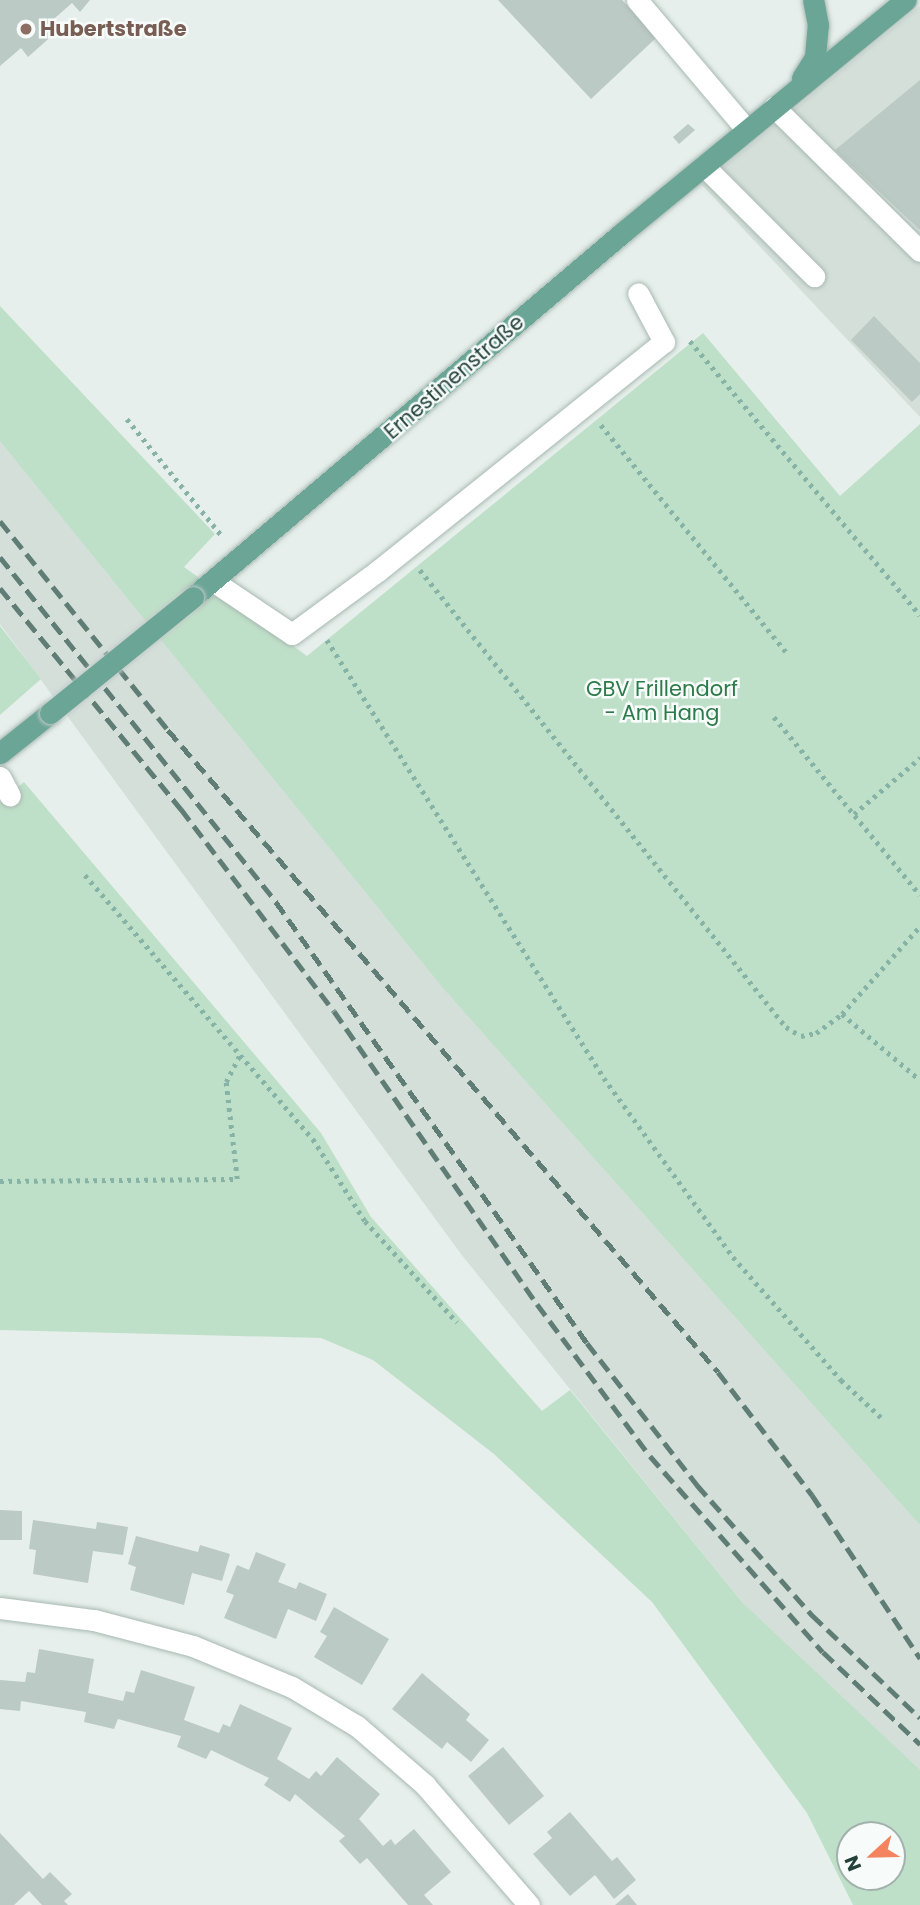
<!DOCTYPE html>
<html>
<head>
<meta charset="utf-8">
<style>
  body { margin:0 }
  #map { position:relative; width:920px; height:1905px; overflow:hidden; background:#e6efeb; font-family:Poppins,sans-serif }
  div>[style] { position:absolute }
  .built>* { inset:0; background:#d4dfda }
  .green>* { inset:0; background:#bfe0c8 }
  .building>* { inset:0; background:#bbcac4 }
  .path>* { height:4.5px; margin-top:-2.25px; transform-origin:0; background:repeating-linear-gradient(90deg,#86b3a5 0 3.5px,transparent 0 8.5px) }
  .roads { filter:drop-shadow(0 0 2px #a8b8b2) drop-shadow(0 0 2px #a8b8b2) }
  .minor>* { height:21px; margin:-10.5px; padding:0 10.5px; transform-origin:10.5px; border-radius:10.5px; background:#fff }
  .major>* { height:21px; margin:-10.5px; padding:0 10.5px; transform-origin:10.5px; border-radius:10.5px; background:#6aa596 }
  .rail>* { height:5px; margin-top:-2.5px; transform-origin:0; background:repeating-linear-gradient(90deg,#5f7d75 0 14px,transparent 0 21px) }
  .bridges { filter:drop-shadow(0 0 2px #c2cac8) drop-shadow(0 0 2px #c2cac8) }
  .major-bridge>* { height:21px; margin:-10.5px; padding:0 10.5px; transform-origin:10.5px; border-radius:10.5px; background:#6aa596 }
  .dots>* { width:19px; height:19px; translate:-50% -50%; box-sizing:border-box; border:4px solid #f7fbf9; border-radius:50% }
  span { translate:-50% -50%; white-space:nowrap; text-align:center; line-height:1.15; -webkit-text-stroke:5px #f7fbf9; paint-order:stroke }
  .education-label { font-size:21px; color:#785e54; font-weight:700 }
  .left { translate:0 -50%; text-align:left }
  .street-label { font-size:21px; color:#24423a }
  .park-label { font-size:21px; color:#2d7a4b }
  .north { position:absolute; left:836px; top:1821px; width:70px; height:70px; box-sizing:border-box; background:#f7fbf9; border:2px solid #a3b1ad; border-radius:50%; rotate:248deg; font-size:19px; font-weight:700; line-height:28px; text-align:center; color:#24423a }
  .north::after { content:''; display:block; margin:auto; width:24px; height:32px; background:#f4845f; clip-path:polygon(50% 0,100% 100%,50% 72%,0 100%) }
</style>
</head>
<body>
<div id="map">
  <div class="built">
    <i style="clip-path:polygon(920px 6px,920px 417px,702px 185px)"></i>
    <i style="clip-path:polygon(0 437px,920px 1525px,920px 1773px,742px 1602px,461px 1254px,0 624px)"></i>
  </div>
  <div class="green">
    <i style="clip-path:polygon(0 306px,215px 534px,184px 567px,307px 656px,703px 333px,840px 496px,920px 424px,920px 1525px,443px 988px,0 441px)"></i>
    <i style="clip-path:polygon(0 626px,41px 679px,0 715px)"></i>
    <i style="clip-path:polygon(evenodd,24px 782px,321px 1133px,371px 1217px,542px 1411px,570px 1390px,742px 1602px,920px 1770px,920px 1905px,853px 1905px,807px 1813px,652px 1602px,494px 1454px,373px 1360px,321px 1338px,0 1330px,0 802px,24px 782px,850px 1835px,892px 1835px,892px 1877px,850px 1877px,850px 1835px)"></i>
  </div>
  <div class="building">
    <i style="clip-path:polygon(0 0,90px 0,80px 12px,72px 3px,47px 25px,55px 33px,28px 57px,21px 48px,0 66px)"></i>
    <i style="clip-path:polygon(498px 0,622px 0,657px 37px,591px 99px)"></i>
    <i style="clip-path:polygon(920px 80px,920px 230px,835px 150px)"></i>
    <i style="clip-path:polygon(688px 124px,695px 130px,679px 144px,673px 137px)"></i>
    <i style="clip-path:polygon(874px 316px,920px 363px,920px 394px,912px 402px,851px 340px)"></i>
    <i style="clip-path:polygon(0 1510px,22px 1511px,22px 1540px,0 1540px)"></i>
    <i style="clip-path:polygon(33px 1520px,96px 1529px,97px 1522px,128px 1527px,123px 1555px,93px 1551px,88px 1583px,33px 1574px,36px 1550px,29px 1549px)"></i>
    <i style="clip-path:polygon(136px 1536px,198px 1552px,200px 1545px,230px 1554px,222px 1581px,192px 1573px,184px 1605px,130px 1590px,136px 1567px,128px 1564px)"></i>
    <i style="clip-path:polygon(256px 1552px,286px 1564px,278px 1582px,296px 1589px,299px 1582px,327px 1594px,316px 1621px,288px 1609px,276px 1639px,224px 1618px,234px 1595px,226px 1592px,237px 1565px,249px 1570px)"></i>
    <i style="clip-path:polygon(334px 1607px,389px 1639px,362px 1685px,314px 1657px,327px 1636px,320px 1632px)"></i>
    <i style="clip-path:polygon(39px 1649px,94px 1659px,88px 1693px,123px 1701px,126px 1691px,134px 1693px,141px 1670px,195px 1687px,184px 1720px,219px 1733px,223px 1724px,230px 1727px,240px 1704px,292px 1728px,277px 1759px,309px 1779px,316px 1771px,321px 1776px,337px 1757px,380px 1794px,359px 1819px,383px 1846px,391px 1839px,395px 1845px,414px 1829px,451px 1872px,424px 1895px,433px 1905px,408px 1905px,367px 1858px,360px 1864px,339px 1841px,345px 1836px,295px 1794px,290px 1802px,264px 1785px,269px 1778px,211px 1750px,206px 1759px,177px 1747px,181px 1736px,118px 1719px,114px 1729px,84px 1722px,86px 1712px,21px 1701px,20px 1711px,0 1709px,0 1680px,25px 1682px,27px 1672px,35px 1673px)"></i>
    <i style="clip-path:polygon(422px 1673px,470px 1714px,466px 1720px,489px 1740px,471px 1762px,447px 1742px,442px 1749px,392px 1709px)"></i>
    <i style="clip-path:polygon(503px 1747px,544px 1796px,509px 1825px,468px 1776px)"></i>
    <i style="clip-path:polygon(570px 1812px,612px 1861px,617px 1857px,636px 1880px,614px 1899px,595px 1875px,570px 1896px,533px 1854px,552px 1838px,547px 1832px)"></i>
    <i style="clip-path:polygon(0 1833px,43px 1879px,50px 1872px,72px 1894px,64px 1901px,68px 1905px,42px 1905px,29px 1891px,14px 1905px,0 1905px)"></i>
    <i style="clip-path:polygon(628px 1894px,637px 1905px,615px 1905px)"></i>
  </div>
  <div class="path">
    <i style="left:690px;top:341px;width:358px;rotate:50deg"></i>
    <i style="left:127px;top:419px;width:152px;rotate:50.9deg"></i>
    <i style="left:601px;top:425px;width:296px;rotate:50.8deg"></i>
    <i style="left:420px;top:570px;width:585px;rotate:51.31deg"></i>
    <i style="left:786px;top:1027px;width:17px;rotate:31deg"></i>
    <i style="left:801px;top:1036px;width:15px;rotate:-11deg"></i>
    <i style="left:816px;top:1033px;width:32px;rotate:-36deg"></i>
    <i style="left:842px;top:1014px;width:118px;rotate:-48.4deg"></i>
    <i style="left:327px;top:640px;width:518px;rotate:57.69deg"></i>
    <i style="left:604px;top:1078px;width:221px;rotate:54.2deg"></i>
    <i style="left:733px;top:1257px;width:164px;rotate:48.7deg"></i>
    <i style="left:841px;top:1380px;width:59px;rotate:42.9deg"></i>
    <i style="left:774px;top:717px;width:230px;rotate:50.6deg"></i>
    <i style="left:854px;top:814px;width:87px;rotate:-40.3deg"></i>
    <i style="left:85px;top:875px;width:349px;rotate:49.2deg"></i>
    <i style="left:313px;top:1139px;width:97px;rotate:57.6deg"></i>
    <i style="left:365px;top:1221px;width:137px;rotate:47.7deg"></i>
    <i style="left:842px;top:1014px;width:102px;rotate:40.2deg"></i>
    <i style="left:0;top:1181px;width:237px;rotate:-0.5deg"></i>
    <i style="left:237px;top:1179px;width:98px;rotate:-96.5deg"></i>
    <i style="left:226px;top:1082px;width:29px;rotate:-63deg"></i>
  </div>
  <div class="roads">
    <div class="minor">
      <i style="left:637px;top:0;width:170px;rotate:49.8deg"></i>
      <i style="left:774px;top:107px;width:205px;rotate:44.6deg"></i>
      <i style="left:704px;top:166px;width:156px;rotate:45deg"></i>
      <i style="left:213px;top:581px;width:95px;rotate:33.9deg"></i>
      <i style="left:292px;top:634px;width:108px;rotate:-36.3deg"></i>
      <i style="left:379px;top:570px;width:365px;rotate:-38.7deg"></i>
      <i style="left:664px;top:342px;width:55px;rotate:-118deg"></i>
      <i style="left:0;top:777px;width:21px;rotate:62deg"></i>
      <i style="left:0;top:1608px;width:95px;rotate:7.3deg"></i>
      <i style="left:94px;top:1620px;width:102px;rotate:14.7deg"></i>
      <i style="left:193px;top:1646px;width:107px;rotate:22.5deg"></i>
      <i style="left:292px;top:1687px;width:76px;rotate:31deg"></i>
      <i style="left:357px;top:1726px;width:90px;rotate:40.9deg"></i>
      <i style="left:425px;top:1785px;width:159px;rotate:49.1deg"></i>
    </div>
    <div class="major">
      <i style="left:802px;top:78px;width:25px;rotate:-58deg"></i>
      <i style="left:815px;top:57px;width:32px;rotate:-85deg"></i>
      <i style="left:818px;top:25px;width:25px;rotate:-101deg"></i>
      <i style="left:193px;top:597px;width:563px;rotate:-40.31deg"></i>
      <i style="left:622px;top:233px;width:367px;rotate:-39.4deg"></i>
      <i style="left:0;top:753px;width:64px;rotate:-38.7deg"></i>
    </div>
  </div>
  <div class="rail">
    <i style="left:0;top:521px;width:268px;rotate:51.2deg"></i>
    <i style="left:168px;top:730px;width:845px;rotate:49.41deg"></i>
    <i style="left:718px;top:1372px;width:155px;rotate:52.6deg"></i>
    <i style="left:812px;top:1495px;width:196px;rotate:56.5deg"></i>
    <i style="left:0;top:557px;width:442px;rotate:51.3deg"></i>
    <i style="left:276px;top:902px;width:540px;rotate:54.81deg"></i>
    <i style="left:587px;top:1343px;width:180px;rotate:52.2deg"></i>
    <i style="left:697px;top:1485px;width:174px;rotate:48.5deg"></i>
    <i style="left:812px;top:1615px;width:149px;rotate:43.6deg"></i>
    <i style="left:0;top:588px;width:286px;rotate:50.7deg"></i>
    <i style="left:181px;top:809px;width:253px;rotate:52.9deg"></i>
    <i style="left:334px;top:1011px;width:356px;rotate:55.3deg"></i>
    <i style="left:537px;top:1304px;width:189px;rotate:53.4deg"></i>
    <i style="left:650px;top:1456px;width:261px;rotate:48.6deg"></i>
    <i style="left:823px;top:1652px;width:134px;rotate:43.5deg"></i>
  </div>
  <div class="bridges">
    <div class="major-bridge">
      <i style="left:50px;top:713px;width:184px;rotate:-39deg"></i>
    </div>
  </div>
  <div class="dots">
    <i style="left:26px;top:29px;background:#8d6e63"></i>
  </div>
  <div class="education-label">
    <span class="left" style="left:40px;top:29px">Hubertstraße</span>
  </div>
  <div class="street-label">
    <span style="left:454px;top:377px;rotate:-41deg">Ernestinenstraße</span>
  </div>
  <div class="park-label">
    <span style="left:662px;top:701px">GBV Frillendorf<br>- Am Hang</span>
  </div>
  <div class="north">N</div>
</div>
</body>
</html>
